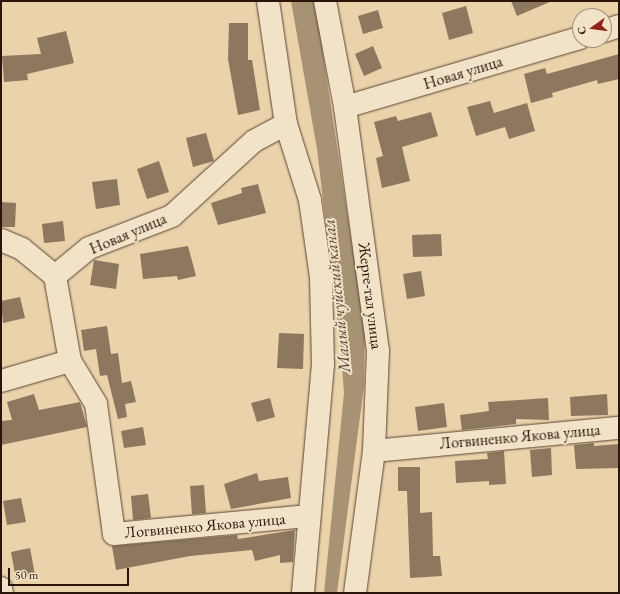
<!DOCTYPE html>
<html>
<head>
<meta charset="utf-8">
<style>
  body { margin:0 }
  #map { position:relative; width:620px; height:594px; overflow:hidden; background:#ead2ab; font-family:"EB Garamond",serif }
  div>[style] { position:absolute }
  .water>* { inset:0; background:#a89274 }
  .building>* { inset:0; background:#8d775e }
  .roads { filter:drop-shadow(0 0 1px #594432) drop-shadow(0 0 1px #594432) }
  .minor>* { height:22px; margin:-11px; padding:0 11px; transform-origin:11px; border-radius:11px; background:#f1e2c8 }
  span { translate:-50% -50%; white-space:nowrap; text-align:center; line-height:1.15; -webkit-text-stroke:4px #f1e2c8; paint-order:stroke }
  .street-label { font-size:16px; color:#29150a }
  .water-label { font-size:17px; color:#5c4734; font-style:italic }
  .frame { position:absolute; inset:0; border:2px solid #29150a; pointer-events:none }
  .north { position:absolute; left:572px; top:8px; width:40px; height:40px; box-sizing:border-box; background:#f1e2c8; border:1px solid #a1907c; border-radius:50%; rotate:256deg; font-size:11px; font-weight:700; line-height:16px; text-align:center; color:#29150a }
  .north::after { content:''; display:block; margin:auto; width:14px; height:18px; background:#8f2418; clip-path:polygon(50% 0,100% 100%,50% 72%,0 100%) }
  .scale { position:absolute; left:8px; top:568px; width:121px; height:18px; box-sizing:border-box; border:2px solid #29150a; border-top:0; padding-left:5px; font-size:12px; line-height:14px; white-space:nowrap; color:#29150a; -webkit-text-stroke:3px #f1e2c8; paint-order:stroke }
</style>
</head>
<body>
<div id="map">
  <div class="water">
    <i style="clip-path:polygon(291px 1px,315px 1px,365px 331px,364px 386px,337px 593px,324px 593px,344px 393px,341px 351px,317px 149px)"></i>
  </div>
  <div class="building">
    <i style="clip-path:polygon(511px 1px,552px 1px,517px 16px)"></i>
    <i style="clip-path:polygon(466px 6px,473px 33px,449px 40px,442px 13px)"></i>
    <i style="clip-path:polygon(378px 10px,383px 28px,363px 34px,358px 16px)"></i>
    <i style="clip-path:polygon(229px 23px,248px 23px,248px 60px,252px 60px,260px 110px,238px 115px,228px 59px)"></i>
    <i style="clip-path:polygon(66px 31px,74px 63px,27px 74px,28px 80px,4px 82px,2px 56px,41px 54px,37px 38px)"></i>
    <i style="clip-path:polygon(373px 46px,382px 68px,364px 76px,355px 54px)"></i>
    <i style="clip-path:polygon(619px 54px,619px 79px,598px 84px,597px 80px,552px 93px,553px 97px,531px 103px,524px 74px,545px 68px,547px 74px)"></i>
    <i style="clip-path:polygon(490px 101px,494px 113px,527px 103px,535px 131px,509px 139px,505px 127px,476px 136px,467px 107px)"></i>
    <i style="clip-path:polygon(431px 112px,438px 136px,402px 147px,410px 181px,382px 188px,376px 158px,383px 156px,374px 122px,396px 116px,398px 121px)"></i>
    <i style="clip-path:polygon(206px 133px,214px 161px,193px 167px,186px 138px)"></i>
    <i style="clip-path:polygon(159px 161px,169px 192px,147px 199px,137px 169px)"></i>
    <i style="clip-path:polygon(117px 179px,120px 205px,96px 209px,92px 182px)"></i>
    <i style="clip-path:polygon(258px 184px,266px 213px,218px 225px,211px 203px,242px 193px,241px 188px)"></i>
    <i style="clip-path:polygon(1px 202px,16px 203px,15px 227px,1px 227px)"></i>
    <i style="clip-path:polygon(63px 221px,65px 241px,44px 243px,42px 224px)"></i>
    <i style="clip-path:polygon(441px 234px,442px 256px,413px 257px,412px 235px)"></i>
    <i style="clip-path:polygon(188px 246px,196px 276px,178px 280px,177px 276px,143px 279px,140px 254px)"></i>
    <i style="clip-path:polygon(94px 260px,119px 264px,116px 289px,90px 285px)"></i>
    <i style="clip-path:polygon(421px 271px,425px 296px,407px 299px,403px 274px)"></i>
    <i style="clip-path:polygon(20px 297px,25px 318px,3px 323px,1px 301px)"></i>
    <i style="clip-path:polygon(107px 326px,111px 354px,118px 353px,122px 383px,131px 381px,136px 402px,125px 404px,127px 417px,118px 419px,107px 375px,100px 376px,96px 349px,84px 351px,81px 330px)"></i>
    <i style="clip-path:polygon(279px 333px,304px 334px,303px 369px,277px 368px)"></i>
    <i style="clip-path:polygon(34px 394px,39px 410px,80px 402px,87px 427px,1px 445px,1px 421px,12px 420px,7px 402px)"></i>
    <i style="clip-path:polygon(607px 394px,608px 415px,571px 416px,570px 397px)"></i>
    <i style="clip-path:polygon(270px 398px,275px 417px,257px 422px,251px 403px)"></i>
    <i style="clip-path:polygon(548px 398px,549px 420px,516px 419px,516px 424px,462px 430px,460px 415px,489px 411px,488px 402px)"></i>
    <i style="clip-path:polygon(444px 403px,447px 427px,418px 431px,415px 407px)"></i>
    <i style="clip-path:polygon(143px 427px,146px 445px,124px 448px,121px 431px)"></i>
    <i style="clip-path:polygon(594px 443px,594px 446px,619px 444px,619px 468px,576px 469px,574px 445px)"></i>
    <i style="clip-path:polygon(551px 448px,552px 475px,532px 477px,530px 450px)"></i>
    <i style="clip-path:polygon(504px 451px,506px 484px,489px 485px,489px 481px,456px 483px,455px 461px,488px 459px,487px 453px)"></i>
    <i style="clip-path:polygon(398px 467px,420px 467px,420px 513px,432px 512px,433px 556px,440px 556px,442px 576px,410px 578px,407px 491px,398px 491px)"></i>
    <i style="clip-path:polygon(257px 473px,259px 481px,288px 477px,291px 498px,231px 509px,224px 484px)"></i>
    <i style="clip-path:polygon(204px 485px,206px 513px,192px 514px,190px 486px)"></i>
    <i style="clip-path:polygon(148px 494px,151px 518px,133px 520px,131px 496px)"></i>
    <i style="clip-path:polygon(21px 498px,26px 522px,7px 525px,3px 501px)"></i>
    <i style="clip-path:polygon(295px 530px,293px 562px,280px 563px,280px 555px,255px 561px,252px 550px,190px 556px,116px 570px,112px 546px,237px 535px,238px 539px)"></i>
    <i style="clip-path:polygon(30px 548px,35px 575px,16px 579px,11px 552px)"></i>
  </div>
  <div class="roads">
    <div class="minor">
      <i style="left:268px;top:1px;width:124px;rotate:81.7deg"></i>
      <i style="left:286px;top:124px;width:80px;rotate:72.5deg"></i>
      <i style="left:310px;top:200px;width:78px;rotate:81.9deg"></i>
      <i style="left:321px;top:277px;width:87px;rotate:88.7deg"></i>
      <i style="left:323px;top:364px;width:230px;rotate:95deg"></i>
      <i style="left:325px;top:1px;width:108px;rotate:79.3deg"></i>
      <i style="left:345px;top:107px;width:246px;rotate:82.3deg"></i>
      <i style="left:378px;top:351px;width:100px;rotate:92.3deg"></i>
      <i style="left:374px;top:451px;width:143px;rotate:97.6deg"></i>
      <i style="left:604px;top:31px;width:16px;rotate:-18deg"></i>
      <i style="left:345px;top:107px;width:245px;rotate:-16.4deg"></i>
      <i style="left:286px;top:124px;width:36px;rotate:152deg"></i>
      <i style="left:254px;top:141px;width:111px;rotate:137.6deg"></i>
      <i style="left:172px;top:216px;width:89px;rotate:158.9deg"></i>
      <i style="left:89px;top:248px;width:44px;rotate:140.5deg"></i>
      <i style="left:55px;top:276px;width:86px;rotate:80deg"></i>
      <i style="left:70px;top:361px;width:50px;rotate:58.8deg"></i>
      <i style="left:96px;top:404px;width:131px;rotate:82.1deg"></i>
      <i style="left:114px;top:534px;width:196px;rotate:-5.3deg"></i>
      <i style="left:1px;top:240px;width:23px;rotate:23deg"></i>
      <i style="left:22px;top:249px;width:43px;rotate:39.3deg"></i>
      <i style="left:1px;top:381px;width:72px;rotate:-16.2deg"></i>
      <i style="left:374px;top:451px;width:246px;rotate:-5.4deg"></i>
      <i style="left:1px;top:588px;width:5px;rotate:79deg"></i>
    </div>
  </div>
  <div class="street-label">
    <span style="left:463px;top:73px;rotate:-17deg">Новая улица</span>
    <span style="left:128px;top:234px;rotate:-23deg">Новая улица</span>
    <span style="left:370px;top:296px;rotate:83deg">Жерге-тал улица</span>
    <span style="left:520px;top:437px;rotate:-5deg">Логвиненко Якова улица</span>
    <span style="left:205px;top:526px;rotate:-5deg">Логвиненко Якова улица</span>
  </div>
  <div class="water-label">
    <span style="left:337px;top:296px;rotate:-96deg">Малый чуйский канал</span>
  </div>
  <div class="frame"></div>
  <div class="north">С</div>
  <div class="scale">50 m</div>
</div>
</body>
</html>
